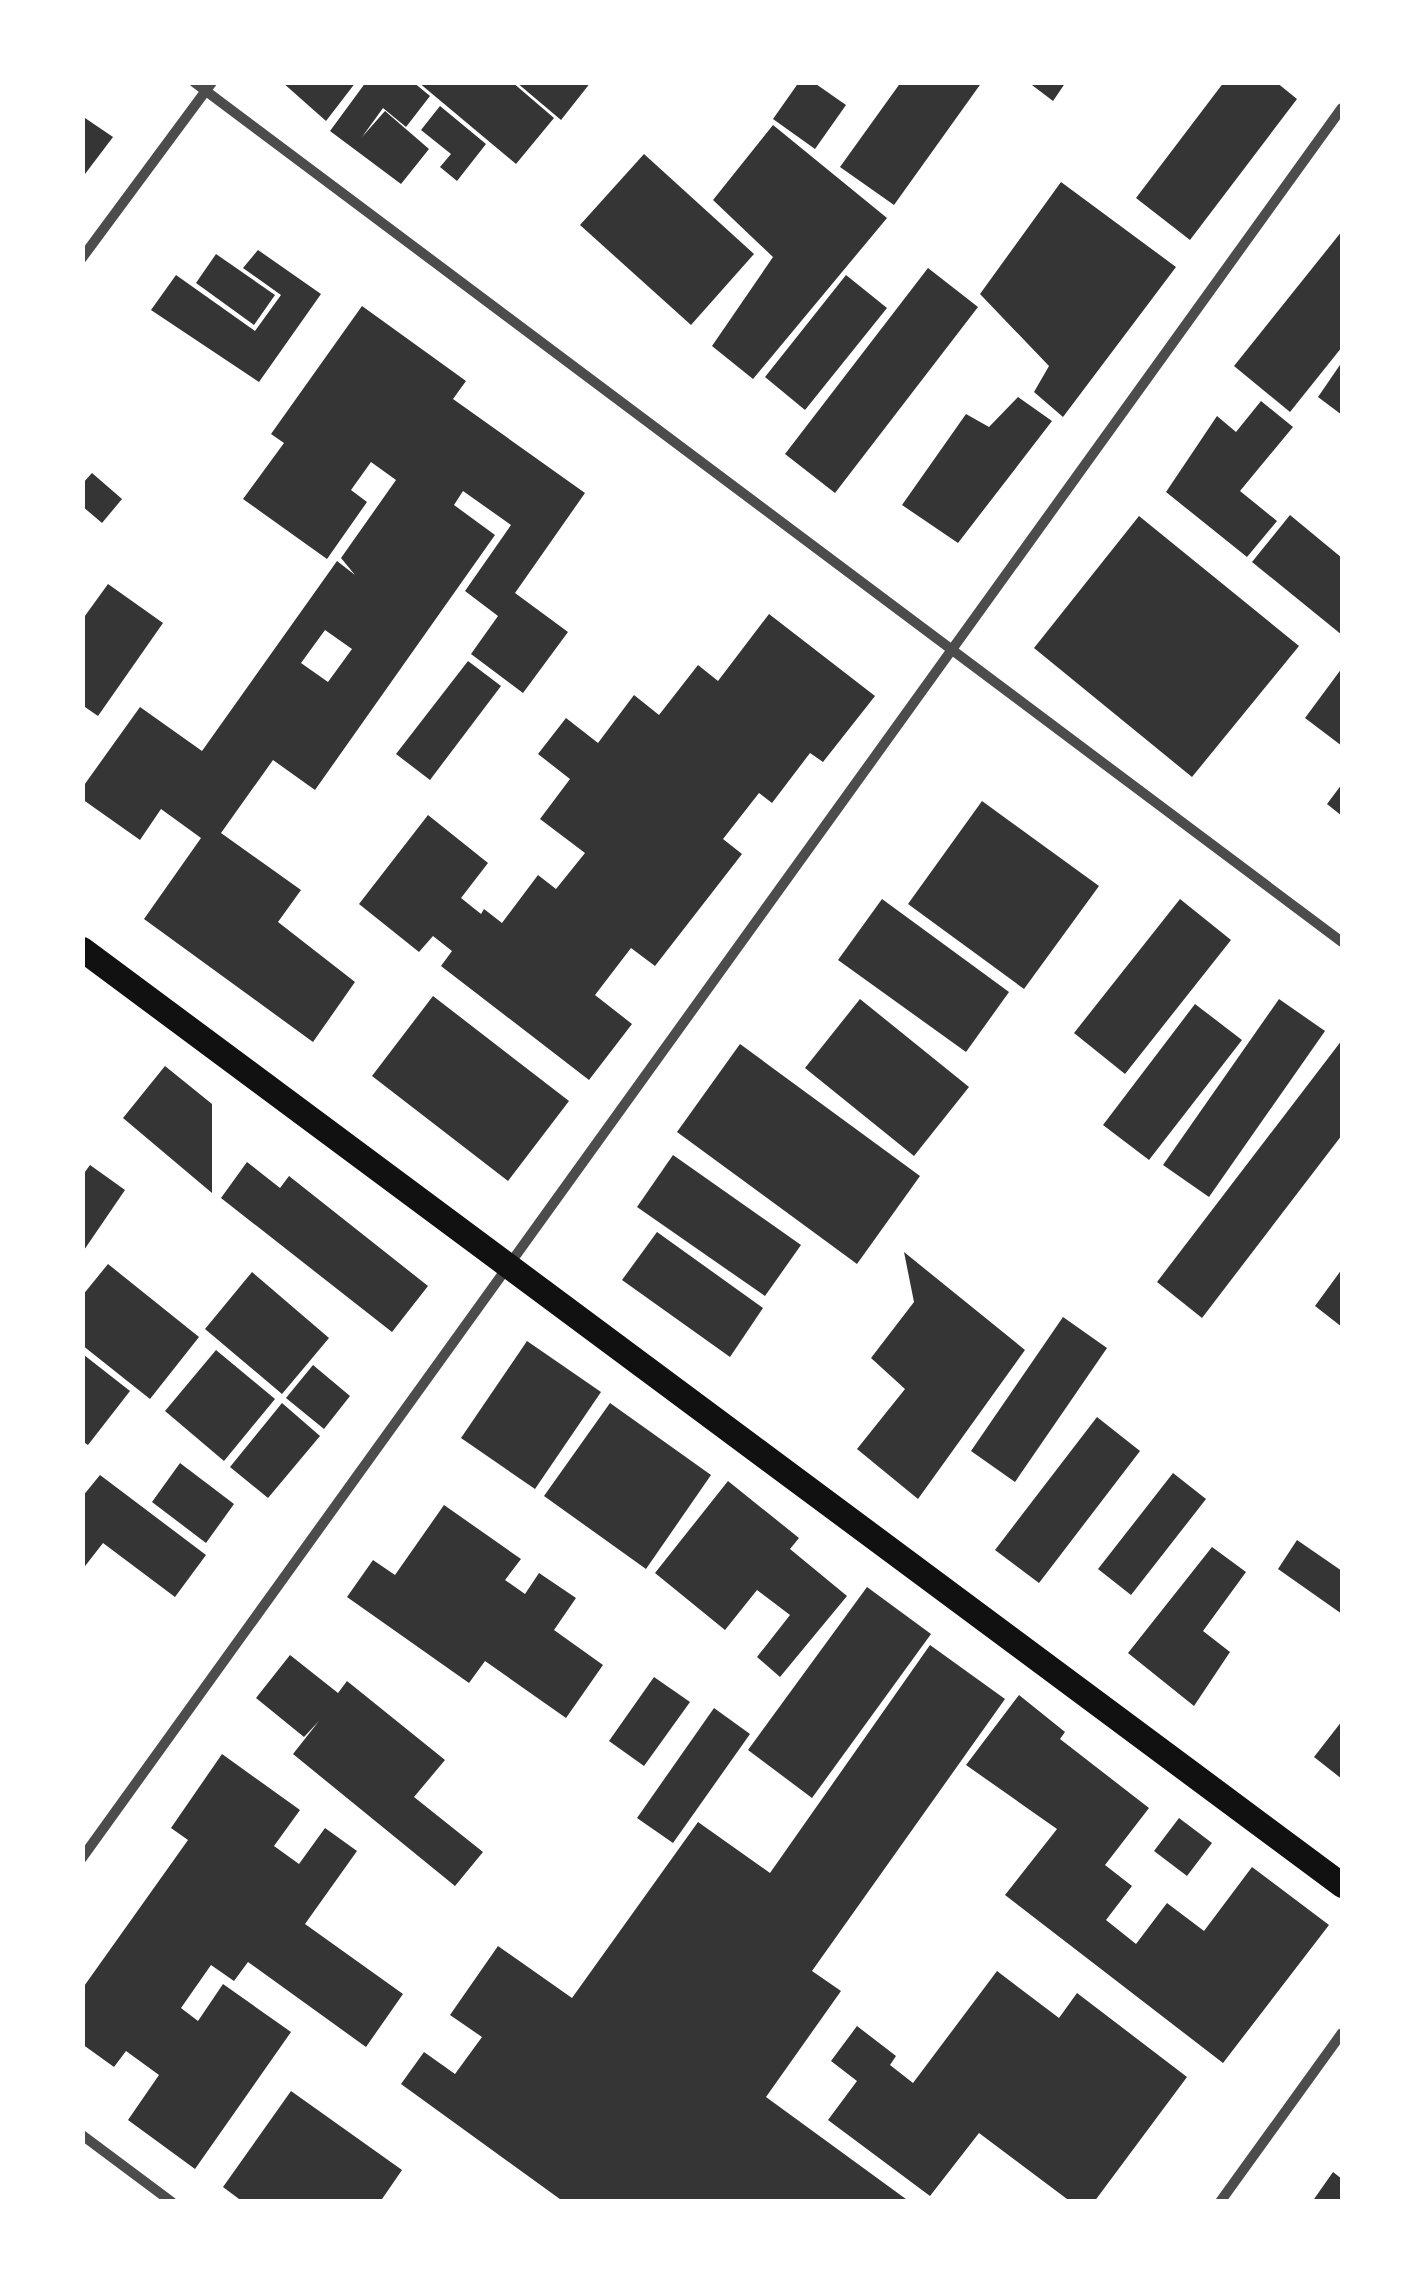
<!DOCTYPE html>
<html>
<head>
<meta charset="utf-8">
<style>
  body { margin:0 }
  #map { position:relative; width:1425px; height:2284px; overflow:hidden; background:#fff; font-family:"Fira Sans",sans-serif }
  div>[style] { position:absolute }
  .building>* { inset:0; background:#353535 }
  .minor>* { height:10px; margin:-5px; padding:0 5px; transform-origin:5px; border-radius:5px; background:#4c4c4c }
  .primary>* { height:25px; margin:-12.5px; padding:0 12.5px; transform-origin:12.5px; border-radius:12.5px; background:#111 }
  span { translate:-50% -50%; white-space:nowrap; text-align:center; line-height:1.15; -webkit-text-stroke:8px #fff; paint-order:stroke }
  .frame { position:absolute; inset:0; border:85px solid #fff; pointer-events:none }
</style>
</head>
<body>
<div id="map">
  <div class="building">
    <i style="clip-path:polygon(282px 82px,356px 82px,326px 121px)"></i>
    <i style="clip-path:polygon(366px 82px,413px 82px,430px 96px,406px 127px,383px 108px,362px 137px,385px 111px,429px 149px,401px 184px,330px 131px)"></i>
    <i style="clip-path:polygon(418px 82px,512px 82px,554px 118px,516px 164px)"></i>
    <i style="clip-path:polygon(516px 82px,591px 82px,561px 120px)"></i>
    <i style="clip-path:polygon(799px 82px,813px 82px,846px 105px,815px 149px,773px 119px)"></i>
    <i style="clip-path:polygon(901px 82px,982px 82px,894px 205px,840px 167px)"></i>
    <i style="clip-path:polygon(1028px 82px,1066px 82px,1053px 101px)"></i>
    <i style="clip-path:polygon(1224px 82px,1276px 82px,1297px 99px,1190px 240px,1136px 198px)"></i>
    <i style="clip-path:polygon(440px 106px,486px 144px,457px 181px,440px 167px,451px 154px,421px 130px)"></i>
    <i style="clip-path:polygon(85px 118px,113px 137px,82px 178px,82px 121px)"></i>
    <i style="clip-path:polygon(773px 125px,887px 218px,753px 379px,712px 346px,773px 257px,713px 200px)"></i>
    <i style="clip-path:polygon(644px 154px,754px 254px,691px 325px,580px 225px)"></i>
    <i style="clip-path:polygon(1061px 182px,1176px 267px,1063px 417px,1034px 392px,1049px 366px,980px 294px)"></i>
    <i style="clip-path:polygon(1342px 231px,1342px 347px,1290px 412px,1234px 366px)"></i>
    <i style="clip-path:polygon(258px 250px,321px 294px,259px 382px,151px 310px,176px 275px,255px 331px,281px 295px,243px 268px)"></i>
    <i style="clip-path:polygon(216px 254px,275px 295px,254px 325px,196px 283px)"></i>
    <i style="clip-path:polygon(928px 268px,978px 307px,835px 493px,785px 454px)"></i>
    <i style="clip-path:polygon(846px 275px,887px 308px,805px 410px,765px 377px)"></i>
    <i style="clip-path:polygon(evenodd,362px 306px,466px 381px,453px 399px,585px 493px,515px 593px,568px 632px,523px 693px,471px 654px,498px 616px,465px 591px,511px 525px,463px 491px,454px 505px,495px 535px,315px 790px,273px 760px,221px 833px,301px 890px,278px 922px,355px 982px,313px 1042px,144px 919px,201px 838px,161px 809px,140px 840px,82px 799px,82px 788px,140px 707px,202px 751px,337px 561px,355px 575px,341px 558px,396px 480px,371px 462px,351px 490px,367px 502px,327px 559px,243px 499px,284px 443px,271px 434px,362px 306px,325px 630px,352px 649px,328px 682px,301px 663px,325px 630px)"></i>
    <i style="clip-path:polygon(1342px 362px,1342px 415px,1318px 397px)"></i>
    <i style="clip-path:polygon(1018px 397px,1052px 421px,958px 543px,902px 505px,966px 414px,989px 427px)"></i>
    <i style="clip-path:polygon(1261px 401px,1293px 427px,1240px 491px,1277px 521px,1247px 557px,1166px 492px,1217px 416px,1236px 432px)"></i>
    <i style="clip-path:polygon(92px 473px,122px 499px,102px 523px,82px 506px,82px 484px)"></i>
    <i style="clip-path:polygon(1290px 515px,1342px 558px,1342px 635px,1252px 562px)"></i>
    <i style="clip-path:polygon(1139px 516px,1299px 646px,1192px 777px,1034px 648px)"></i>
    <i style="clip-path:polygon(108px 584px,163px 623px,98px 716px,82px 705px,82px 620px)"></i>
    <i style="clip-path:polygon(769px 614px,875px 696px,823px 762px,810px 753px,772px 803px,759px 793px,723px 839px,742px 854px,655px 966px,631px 948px,595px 995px,632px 1024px,589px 1080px,441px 966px,452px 951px,433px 936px,419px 952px,359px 904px,428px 815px,488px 863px,461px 898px,481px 914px,484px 909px,502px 923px,538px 875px,556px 889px,585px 853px,540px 819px,570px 779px,538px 754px,566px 718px,598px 743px,634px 695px,659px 715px,698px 665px,718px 681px)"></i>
    <i style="clip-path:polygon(468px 661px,501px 686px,430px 780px,396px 754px)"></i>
    <i style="clip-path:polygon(1342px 668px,1342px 746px,1305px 718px)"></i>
    <i style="clip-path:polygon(1342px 784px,1342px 816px,1327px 804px)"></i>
    <i style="clip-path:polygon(982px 801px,1099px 886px,1024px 989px,908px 904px)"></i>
    <i style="clip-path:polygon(882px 899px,1009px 992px,966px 1052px,838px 960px)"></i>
    <i style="clip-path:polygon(1180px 899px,1231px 940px,1125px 1074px,1074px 1033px)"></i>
    <i style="clip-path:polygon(433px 996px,569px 1101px,508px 1181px,372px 1076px)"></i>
    <i style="clip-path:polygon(860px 999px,969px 1087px,914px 1156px,805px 1068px)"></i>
    <i style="clip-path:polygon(1279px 999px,1325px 1031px,1209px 1197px,1163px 1165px)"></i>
    <i style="clip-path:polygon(1195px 1004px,1242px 1040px,1149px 1160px,1103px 1125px)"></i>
    <i style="clip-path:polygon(1342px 1040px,1342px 1135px,1202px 1318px,1157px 1282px)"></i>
    <i style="clip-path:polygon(740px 1044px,920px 1176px,857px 1264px,677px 1132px)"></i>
    <i style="clip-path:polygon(165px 1066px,212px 1104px,212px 1193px,123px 1118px)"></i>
    <i style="clip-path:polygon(673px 1155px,801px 1245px,765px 1296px,637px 1207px)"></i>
    <i style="clip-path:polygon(247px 1162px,280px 1188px,289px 1176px,428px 1286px,392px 1332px,221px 1198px)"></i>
    <i style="clip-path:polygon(90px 1165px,125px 1190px,82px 1253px,82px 1176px)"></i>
    <i style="clip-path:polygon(657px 1232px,763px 1308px,730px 1357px,622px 1280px)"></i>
    <i style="clip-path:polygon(904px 1252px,1025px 1350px,918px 1499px,857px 1449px,905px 1389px,871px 1358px,914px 1302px)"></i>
    <i style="clip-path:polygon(108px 1264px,199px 1337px,150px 1399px,82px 1345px,82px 1296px)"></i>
    <i style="clip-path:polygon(1342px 1269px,1342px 1327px,1315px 1306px)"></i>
    <i style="clip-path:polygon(252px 1272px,329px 1338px,282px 1394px,205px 1329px)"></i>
    <i style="clip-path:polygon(1063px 1317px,1107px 1348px,1015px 1482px,971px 1451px)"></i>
    <i style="clip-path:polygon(527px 1341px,601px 1392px,535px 1489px,461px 1438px)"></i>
    <i style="clip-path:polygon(216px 1350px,275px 1399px,224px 1461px,165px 1411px)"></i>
    <i style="clip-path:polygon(84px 1355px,130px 1391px,88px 1445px,82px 1441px)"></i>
    <i style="clip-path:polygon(313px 1365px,350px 1396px,324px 1429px,286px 1398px)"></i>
    <i style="clip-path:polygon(282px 1403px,320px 1436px,268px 1498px,230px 1467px)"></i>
    <i style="clip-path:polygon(610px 1403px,711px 1475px,646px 1569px,544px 1496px)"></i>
    <i style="clip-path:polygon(1097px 1417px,1140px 1451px,1039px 1583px,995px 1550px)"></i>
    <i style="clip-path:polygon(180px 1463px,234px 1504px,206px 1543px,152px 1502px)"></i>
    <i style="clip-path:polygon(1173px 1473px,1206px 1499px,1131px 1595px,1098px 1569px)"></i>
    <i style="clip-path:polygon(100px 1475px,206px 1555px,175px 1597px,103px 1543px,82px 1570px,82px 1497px)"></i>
    <i style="clip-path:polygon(728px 1481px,799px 1538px,790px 1549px,847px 1596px,780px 1677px,757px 1657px,790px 1615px,757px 1590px,725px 1630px,655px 1573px)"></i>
    <i style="clip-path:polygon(444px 1505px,521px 1559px,505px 1580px,525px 1594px,539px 1573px,576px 1598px,554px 1630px,603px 1665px,566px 1718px,485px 1661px,469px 1683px,347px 1597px,373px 1560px,395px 1575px)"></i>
    <i style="clip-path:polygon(1297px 1540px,1342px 1571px,1342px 1614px,1278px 1569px)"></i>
    <i style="clip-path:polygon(1212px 1547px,1246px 1572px,1203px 1631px,1230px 1652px,1194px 1706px,1128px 1653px)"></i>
    <i style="clip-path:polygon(867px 1587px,931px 1634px,812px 1798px,748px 1750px)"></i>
    <i style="clip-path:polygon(930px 1645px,1005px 1699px,812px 1971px,841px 1991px,766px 2097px,910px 2202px,564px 2202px,401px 2084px,424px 2052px,455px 2074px,482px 2037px,450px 2015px,498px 1946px,572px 1998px,698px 1822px,770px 1873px)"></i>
    <i style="clip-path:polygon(290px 1655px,338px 1693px,347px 1681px,445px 1760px,414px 1797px,483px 1852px,455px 1886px,293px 1754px,319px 1721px,304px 1737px,256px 1698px)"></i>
    <i style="clip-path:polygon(654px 1677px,690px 1702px,644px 1766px,609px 1741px)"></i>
    <i style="clip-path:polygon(1019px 1695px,1065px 1732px,1060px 1739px,1149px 1808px,1105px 1865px,1132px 1886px,1106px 1920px,1136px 1944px,1167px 1903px,1204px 1931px,1252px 1867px,1329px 1925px,1223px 2063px,1005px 1895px,1057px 1829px,966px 1765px)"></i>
    <i style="clip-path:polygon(714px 1708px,750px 1734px,673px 1843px,637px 1818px)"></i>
    <i style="clip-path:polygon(1342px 1721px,1342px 1779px,1314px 1757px)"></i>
    <i style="clip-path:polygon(222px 1754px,300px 1810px,274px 1846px,299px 1864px,325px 1828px,357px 1851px,305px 1924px,403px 1994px,366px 2047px,248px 1962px,234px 1981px,211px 1965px,181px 2008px,198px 2021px,223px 1984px,291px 2032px,195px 2169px,128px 2120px,159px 2075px,126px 2051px,114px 2067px,82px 2044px,82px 1989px,188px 1840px,171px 1828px)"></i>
    <i style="clip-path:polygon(1179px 1818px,1212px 1843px,1187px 1876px,1154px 1851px)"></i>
    <i style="clip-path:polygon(997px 1971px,1059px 2018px,1077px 1993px,1187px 2077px,1094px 2202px,1071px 2202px,979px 2133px,930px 2196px,828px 2120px,857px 2081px,831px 2061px,857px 2026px,896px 2056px,890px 2065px,913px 2083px)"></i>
    <i style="clip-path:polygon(291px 2091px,402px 2170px,380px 2202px,243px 2202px,223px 2187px)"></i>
    <i style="clip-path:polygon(1333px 2172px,1342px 2179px,1342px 2202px,1312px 2202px)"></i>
  </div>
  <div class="minor">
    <i style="left:194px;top:82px;width:1434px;rotate:36.84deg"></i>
    <i style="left:82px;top:258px;width:219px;rotate:-53.5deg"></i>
    <i style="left:82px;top:1858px;width:2156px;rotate:-54.25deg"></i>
    <i style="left:82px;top:2135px;width:112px;rotate:36.7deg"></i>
    <i style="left:1220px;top:2202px;width:208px;rotate:-54.2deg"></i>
  </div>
  <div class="primary">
    <i style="left:82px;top:949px;width:1570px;rotate:36.61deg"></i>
  </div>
  <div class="frame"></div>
</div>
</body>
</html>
